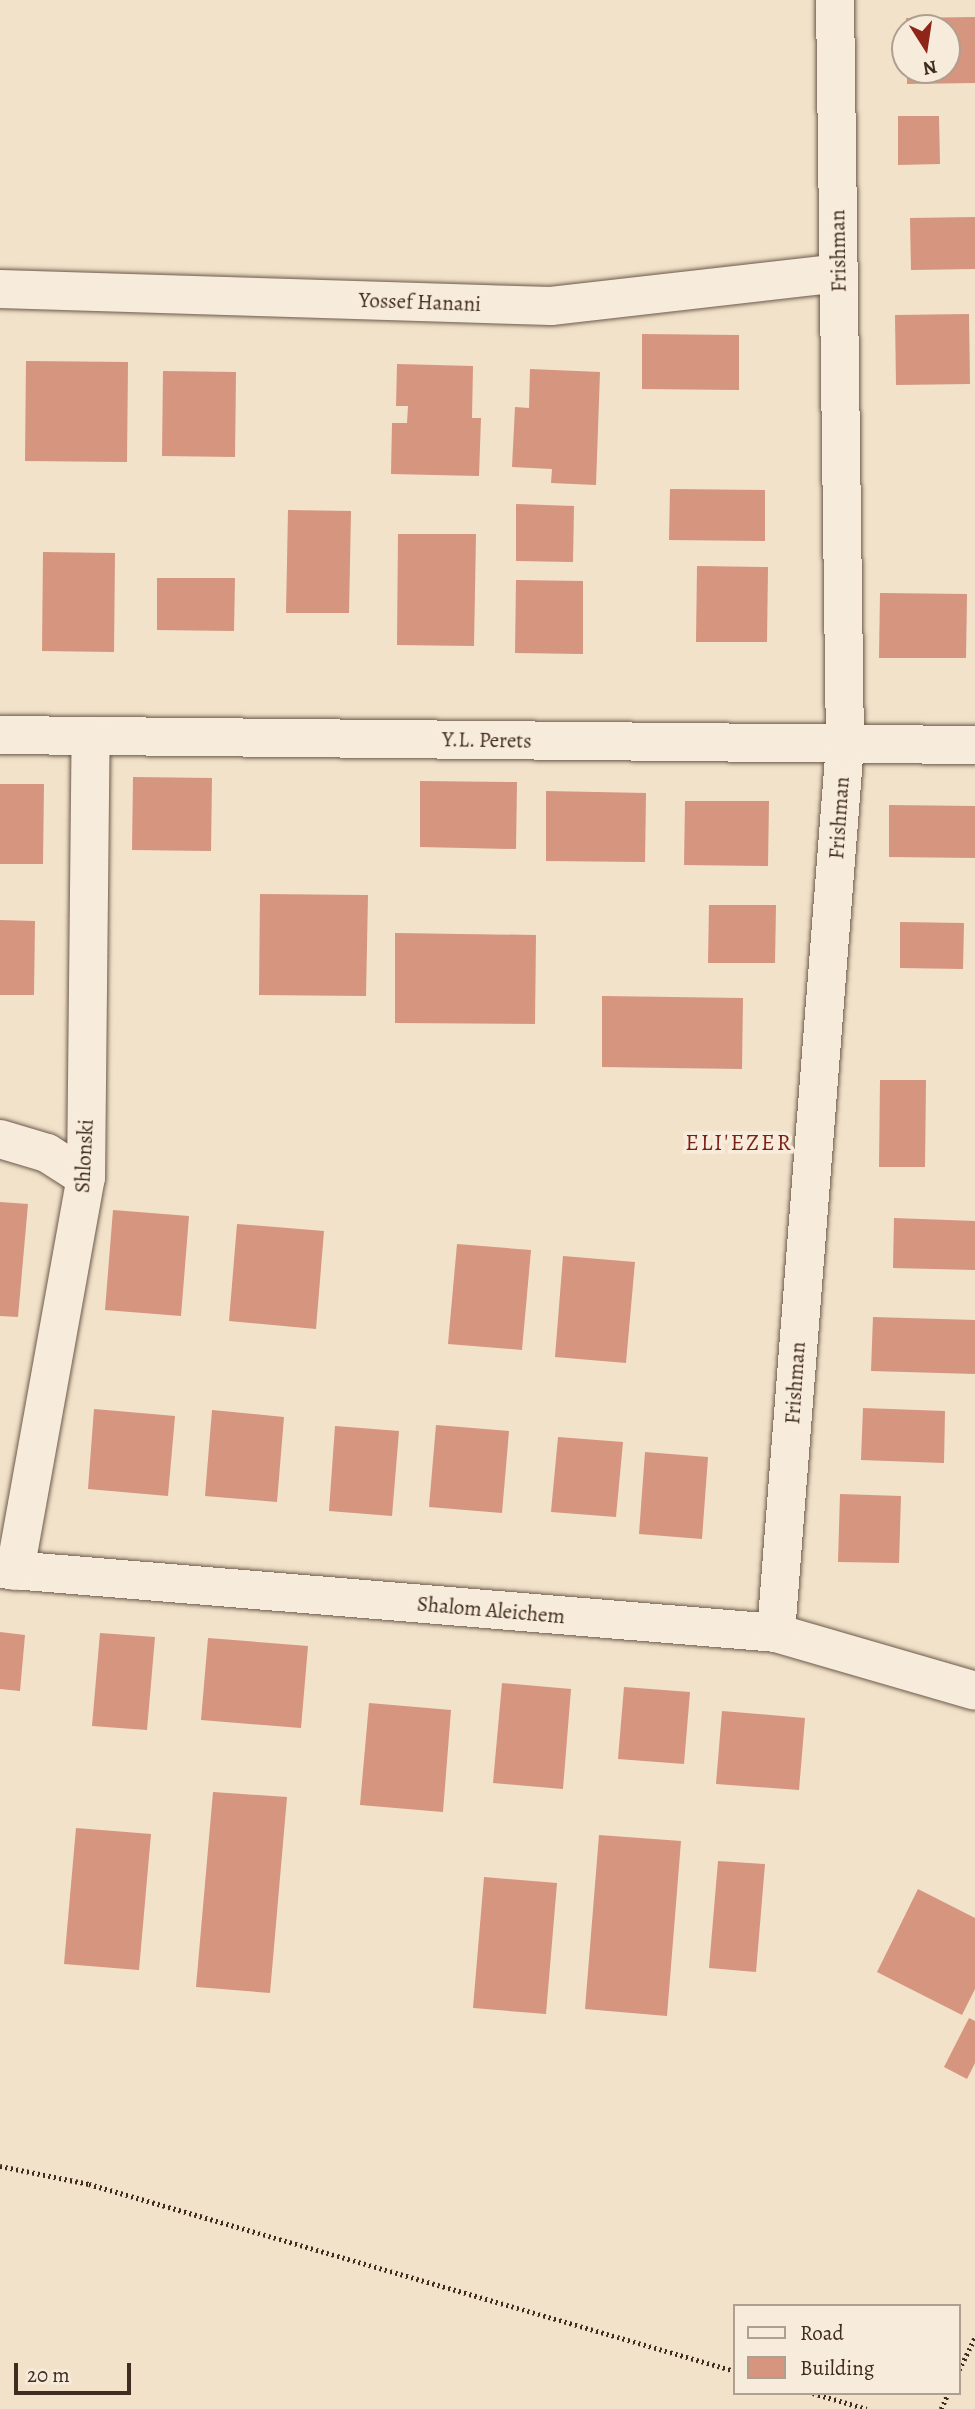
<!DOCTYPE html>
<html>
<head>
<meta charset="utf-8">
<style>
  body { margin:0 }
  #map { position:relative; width:975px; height:2409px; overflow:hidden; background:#f2e2c9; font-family:Alegreya,serif }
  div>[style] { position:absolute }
  .building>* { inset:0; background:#d5957e }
  .path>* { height:4.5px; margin-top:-2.25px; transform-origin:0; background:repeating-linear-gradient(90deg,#402c21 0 2px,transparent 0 5.5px) }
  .roads { filter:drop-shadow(0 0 2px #6c5a4b) drop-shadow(0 0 2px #6c5a4b) }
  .minor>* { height:38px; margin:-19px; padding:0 19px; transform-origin:19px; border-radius:19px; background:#f7ecdc }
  span { translate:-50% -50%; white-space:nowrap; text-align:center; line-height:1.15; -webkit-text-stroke:7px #f7ecdc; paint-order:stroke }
  .street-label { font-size:21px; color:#402c21 }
  .neighbourhood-label { font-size:23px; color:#7a1f14; letter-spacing:2px }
  .legend { position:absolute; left:733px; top:2304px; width:228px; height:91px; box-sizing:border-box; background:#f7ecdc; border:2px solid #ae9f91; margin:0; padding:9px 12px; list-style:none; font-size:21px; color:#402c21 }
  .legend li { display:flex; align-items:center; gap:14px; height:35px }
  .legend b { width:35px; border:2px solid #ae9f91 }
  .north { position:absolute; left:891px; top:14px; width:70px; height:70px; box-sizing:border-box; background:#f7ecdc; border:2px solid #ae9f91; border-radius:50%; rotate:168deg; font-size:19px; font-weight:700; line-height:28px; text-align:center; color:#402c21 }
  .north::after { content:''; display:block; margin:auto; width:24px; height:32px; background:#8f2418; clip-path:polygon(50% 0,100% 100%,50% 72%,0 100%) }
  .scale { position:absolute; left:14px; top:2363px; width:117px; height:32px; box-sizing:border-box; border:4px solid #402c21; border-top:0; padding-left:9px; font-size:21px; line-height:24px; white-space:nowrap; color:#402c21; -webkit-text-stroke:5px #f7ecdc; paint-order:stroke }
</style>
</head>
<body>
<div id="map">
  <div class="building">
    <i style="clip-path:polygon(975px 17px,975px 83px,907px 84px,907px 70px,947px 70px,947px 28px,906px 28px,906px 18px)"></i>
    <i style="clip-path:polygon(898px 116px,939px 116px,940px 164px,898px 165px)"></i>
    <i style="clip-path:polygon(975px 217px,975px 269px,911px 270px,910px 218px)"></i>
    <i style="clip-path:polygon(969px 314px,970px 384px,896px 385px,895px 315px)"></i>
    <i style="clip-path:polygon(642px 334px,739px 335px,739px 390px,642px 389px)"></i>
    <i style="clip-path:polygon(26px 361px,128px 362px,127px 462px,25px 461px)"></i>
    <i style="clip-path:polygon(397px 364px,473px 366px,472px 418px,481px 418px,479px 476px,391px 474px,392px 423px,407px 423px,408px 406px,396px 406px)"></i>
    <i style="clip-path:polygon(530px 369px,600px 372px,596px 485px,551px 483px,552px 469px,512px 467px,515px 407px,529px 408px)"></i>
    <i style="clip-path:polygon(163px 371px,236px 372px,235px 457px,162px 456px)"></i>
    <i style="clip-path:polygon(670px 489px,765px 490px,765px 541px,669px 540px)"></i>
    <i style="clip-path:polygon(516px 504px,574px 506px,573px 562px,516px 561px)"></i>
    <i style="clip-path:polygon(288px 510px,351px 511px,349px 613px,286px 613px)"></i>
    <i style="clip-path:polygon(398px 534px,476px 534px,474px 646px,397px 645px)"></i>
    <i style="clip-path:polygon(43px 552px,115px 553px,114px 652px,42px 651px)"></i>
    <i style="clip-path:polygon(697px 566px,768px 567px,767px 642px,696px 642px)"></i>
    <i style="clip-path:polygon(157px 578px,235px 578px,234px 631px,157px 630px)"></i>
    <i style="clip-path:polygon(516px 580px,583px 581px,583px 654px,515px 653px)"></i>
    <i style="clip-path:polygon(880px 593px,967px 594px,966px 658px,879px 658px)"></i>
    <i style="clip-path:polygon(133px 777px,212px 778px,211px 851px,132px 850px)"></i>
    <i style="clip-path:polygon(420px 781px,517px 782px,516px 849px,420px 847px)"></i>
    <i style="clip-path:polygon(0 784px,44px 784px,43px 864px,0 864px)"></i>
    <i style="clip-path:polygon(546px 791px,646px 793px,645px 862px,546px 861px)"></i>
    <i style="clip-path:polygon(685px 801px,769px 801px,768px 866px,684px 865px)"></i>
    <i style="clip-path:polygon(889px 805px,975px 806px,975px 858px,889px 857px)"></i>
    <i style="clip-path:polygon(260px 894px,368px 895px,366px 996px,259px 995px)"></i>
    <i style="clip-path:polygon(709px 905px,776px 905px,775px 963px,708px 963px)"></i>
    <i style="clip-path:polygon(0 920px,35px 921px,34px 995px,0 995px)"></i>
    <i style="clip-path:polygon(900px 922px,964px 923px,963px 969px,900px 968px)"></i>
    <i style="clip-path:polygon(395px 933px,536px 935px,535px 1024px,395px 1023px)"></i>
    <i style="clip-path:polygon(602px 996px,743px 998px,742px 1069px,602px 1067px)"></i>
    <i style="clip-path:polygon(880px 1080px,926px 1080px,925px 1167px,879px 1167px)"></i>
    <i style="clip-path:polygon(0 1202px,28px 1204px,18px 1317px,0 1316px)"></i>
    <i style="clip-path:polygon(113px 1210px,189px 1216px,181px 1316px,105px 1310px)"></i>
    <i style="clip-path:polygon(894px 1218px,975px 1221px,975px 1270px,893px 1268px)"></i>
    <i style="clip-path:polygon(237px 1224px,324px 1231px,316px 1329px,229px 1321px)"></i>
    <i style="clip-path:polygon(457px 1244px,531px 1250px,522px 1350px,448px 1344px)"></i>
    <i style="clip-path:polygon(563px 1256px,635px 1262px,626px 1363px,555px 1357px)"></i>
    <i style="clip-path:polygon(873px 1317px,975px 1320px,975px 1374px,871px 1371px)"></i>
    <i style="clip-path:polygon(863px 1408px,945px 1411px,944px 1463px,861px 1460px)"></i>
    <i style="clip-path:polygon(94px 1409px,175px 1416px,168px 1496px,88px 1489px)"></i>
    <i style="clip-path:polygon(212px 1410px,284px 1417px,277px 1502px,205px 1496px)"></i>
    <i style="clip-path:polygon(436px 1425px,509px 1431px,502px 1513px,429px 1507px)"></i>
    <i style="clip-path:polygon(335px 1426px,399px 1431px,392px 1516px,329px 1511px)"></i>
    <i style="clip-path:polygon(558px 1437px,623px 1442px,616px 1517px,551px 1512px)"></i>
    <i style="clip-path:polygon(645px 1452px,708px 1457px,702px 1539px,639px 1534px)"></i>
    <i style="clip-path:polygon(840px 1494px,901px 1496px,899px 1563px,838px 1562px)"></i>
    <i style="clip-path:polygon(0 1632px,25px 1635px,20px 1691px,0 1689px)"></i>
    <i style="clip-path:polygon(100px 1633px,155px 1637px,147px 1730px,92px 1726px)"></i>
    <i style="clip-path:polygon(208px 1638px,308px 1646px,301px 1728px,201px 1720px)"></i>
    <i style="clip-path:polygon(502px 1683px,571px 1689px,563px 1789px,493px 1783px)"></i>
    <i style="clip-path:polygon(624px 1687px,690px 1692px,684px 1764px,618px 1759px)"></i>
    <i style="clip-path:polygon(369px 1703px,451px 1710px,443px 1812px,360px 1805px)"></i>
    <i style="clip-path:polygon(722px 1711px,805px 1718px,799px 1790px,716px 1784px)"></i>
    <i style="clip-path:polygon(213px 1792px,287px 1797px,270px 1993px,196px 1987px)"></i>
    <i style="clip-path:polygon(76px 1828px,151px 1834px,139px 1970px,64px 1964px)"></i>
    <i style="clip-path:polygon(599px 1835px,681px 1841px,667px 2016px,585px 2009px)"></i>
    <i style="clip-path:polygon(718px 1861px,765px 1864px,756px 1972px,709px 1968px)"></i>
    <i style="clip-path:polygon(484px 1877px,557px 1883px,546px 2014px,473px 2008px)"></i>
    <i style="clip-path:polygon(918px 1889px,975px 1918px,975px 1989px,962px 2015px,877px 1972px)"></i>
    <i style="clip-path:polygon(969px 2018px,975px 2021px,975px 2063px,967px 2079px,944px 2067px)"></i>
  </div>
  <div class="path">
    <i style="left:0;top:2166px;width:91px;rotate:11.4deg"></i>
    <i style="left:89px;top:2184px;width:673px;rotate:16.14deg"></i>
    <i style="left:959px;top:2370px;width:37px;rotate:-64deg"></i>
    <i style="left:813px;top:2393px;width:56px;rotate:16.5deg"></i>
    <i style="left:941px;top:2409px;width:17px;rotate:-66deg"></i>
  </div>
  <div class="roads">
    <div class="minor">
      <i style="left:0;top:289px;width:551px;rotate:1.77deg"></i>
      <i style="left:551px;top:306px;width:290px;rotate:-6.5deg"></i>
      <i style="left:0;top:735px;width:975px;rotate:0.59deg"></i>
      <i style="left:0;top:1139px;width:49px;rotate:16.6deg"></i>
      <i style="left:47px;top:1153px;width:46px;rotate:32.7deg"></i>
      <i style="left:0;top:1569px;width:779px;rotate:4.71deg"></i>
      <i style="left:776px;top:1633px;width:207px;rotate:16.2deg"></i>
      <i style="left:15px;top:1571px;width:399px;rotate:-79.8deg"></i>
      <i style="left:86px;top:1178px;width:442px;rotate:-89.4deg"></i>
      <i style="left:776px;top:1633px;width:892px;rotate:-85.56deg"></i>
      <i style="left:845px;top:744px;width:744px;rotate:-90.77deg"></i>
    </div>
  </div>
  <div class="street-label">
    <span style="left:838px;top:251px;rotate:-91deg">Frishman</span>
    <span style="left:420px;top:302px;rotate:2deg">Yossef Hanani</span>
    <span style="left:487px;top:740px;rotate:1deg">Y.L. Perets</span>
    <span style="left:839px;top:818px;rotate:-86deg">Frishman</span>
    <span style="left:84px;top:1156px;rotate:-87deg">Shlonski</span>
    <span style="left:795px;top:1383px;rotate:-86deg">Frishman</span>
    <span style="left:491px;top:1610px;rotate:5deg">Shalom Aleichem</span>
  </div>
  <div class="neighbourhood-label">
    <span style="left:739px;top:1143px">ELI'EZER</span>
  </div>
  <ul class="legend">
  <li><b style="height:9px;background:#f7ecdc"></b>Road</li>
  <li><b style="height:19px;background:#d5957e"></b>Building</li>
  </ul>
  <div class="north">N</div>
  <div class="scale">20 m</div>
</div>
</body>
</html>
